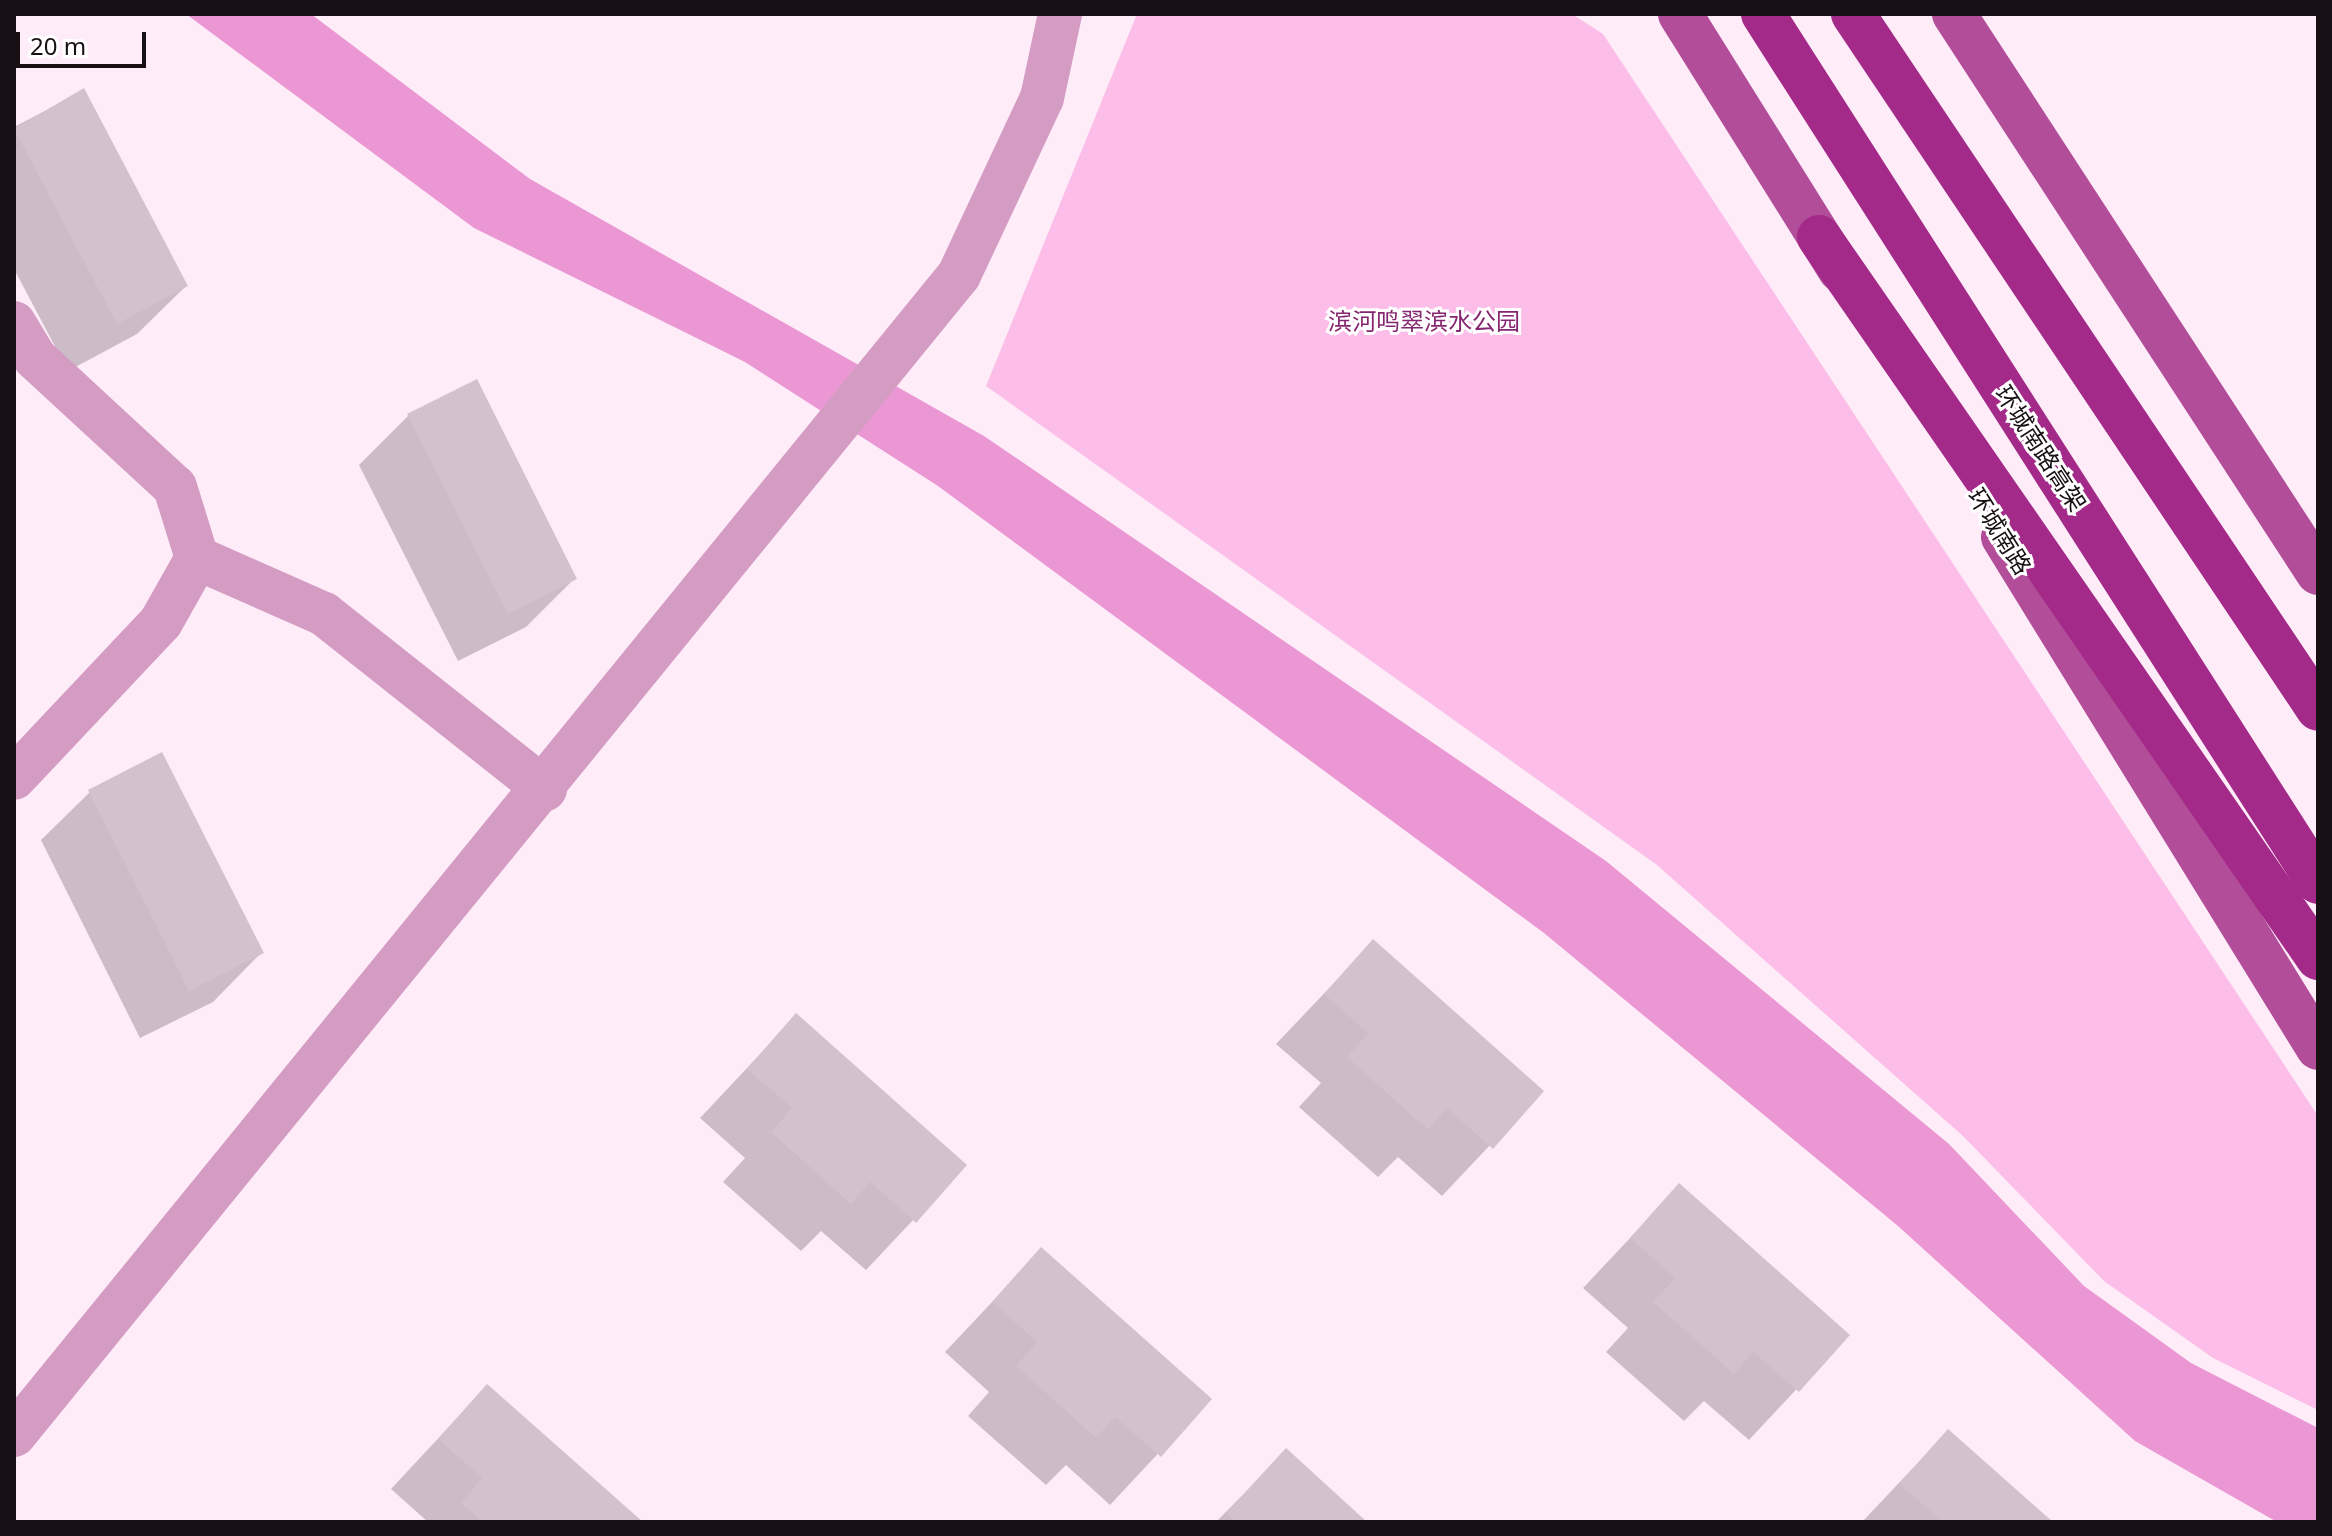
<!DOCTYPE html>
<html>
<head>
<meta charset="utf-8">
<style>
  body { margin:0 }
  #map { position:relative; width:2332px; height:1536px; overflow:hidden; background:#ffecf9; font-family:"Noto Sans","Noto Sans SC",sans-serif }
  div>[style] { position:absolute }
  .green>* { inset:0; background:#fcbde8 }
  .water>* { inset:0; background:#eb97d3 }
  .shadow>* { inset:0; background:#0003 }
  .building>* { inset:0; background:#d3c1cd }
  .minor>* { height:44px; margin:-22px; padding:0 22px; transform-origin:22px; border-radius:22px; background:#d49cc3 }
  .major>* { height:44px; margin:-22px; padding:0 22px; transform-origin:22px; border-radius:22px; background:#b24d99 }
  .highway>* { height:44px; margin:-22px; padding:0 22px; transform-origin:22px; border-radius:22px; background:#a32a89 }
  span { translate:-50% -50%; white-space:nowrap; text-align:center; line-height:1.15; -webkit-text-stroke:6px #fff; paint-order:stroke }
  .park-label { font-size:24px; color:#862570 }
  .street-label { font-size:24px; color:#171115 }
  .frame { position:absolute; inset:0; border:16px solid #171115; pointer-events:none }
  .scale { position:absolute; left:16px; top:32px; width:130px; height:36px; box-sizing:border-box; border:4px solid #171115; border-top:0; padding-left:10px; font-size:24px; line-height:28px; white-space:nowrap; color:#171115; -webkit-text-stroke:6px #fff; paint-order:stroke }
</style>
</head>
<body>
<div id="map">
  <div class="green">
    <i style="clip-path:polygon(1137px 14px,1572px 14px,1603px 34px,2318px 1116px,2318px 1410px,2213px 1358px,2104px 1281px,1963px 1136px,1657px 865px,986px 386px)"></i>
  </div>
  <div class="water">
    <i style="clip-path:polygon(186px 14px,311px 14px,530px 179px,984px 436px,1606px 861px,1949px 1144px,2084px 1286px,2191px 1363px,2318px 1428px,2318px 1522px,2277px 1522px,2135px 1441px,1898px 1226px,1544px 933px,938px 486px,745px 362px,474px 228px)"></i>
  </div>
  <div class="shadow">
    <i style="clip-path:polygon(83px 91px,186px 286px,137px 334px,68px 371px,14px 269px,14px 127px)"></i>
    <i style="clip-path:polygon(408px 416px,575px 578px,526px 627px,458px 661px,359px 465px)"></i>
    <i style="clip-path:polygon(90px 792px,261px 953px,213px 1002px,140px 1038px,41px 840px)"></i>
    <i style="clip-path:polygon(1373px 942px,1541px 1091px,1442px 1196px,1398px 1157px,1378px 1177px,1299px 1107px,1321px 1083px,1276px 1044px)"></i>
    <i style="clip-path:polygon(796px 1016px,964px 1166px,866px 1270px,821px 1231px,801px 1251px,723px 1182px,745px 1158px,700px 1118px)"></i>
    <i style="clip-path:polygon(1679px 1186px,1847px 1335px,1749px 1440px,1704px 1401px,1684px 1421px,1606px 1352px,1628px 1328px,1583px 1288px)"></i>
    <i style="clip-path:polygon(1041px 1250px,1209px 1399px,1110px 1505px,1066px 1465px,1046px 1485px,968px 1416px,989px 1392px,945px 1352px)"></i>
    <i style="clip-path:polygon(487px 1386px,640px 1522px,428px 1522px,391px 1489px)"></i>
    <i style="clip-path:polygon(1948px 1431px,2050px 1522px,1862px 1522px)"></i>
    <i style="clip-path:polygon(1286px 1451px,1364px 1522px,1216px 1522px)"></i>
  </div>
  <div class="building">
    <i style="clip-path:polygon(84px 88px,188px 286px,117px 324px,14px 129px)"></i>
    <i style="clip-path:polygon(477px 379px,577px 579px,508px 614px,407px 414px)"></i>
    <i style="clip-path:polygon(162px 752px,264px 953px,189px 991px,88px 790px)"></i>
    <i style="clip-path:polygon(1373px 939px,1544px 1091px,1493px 1149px,1447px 1108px,1428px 1130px,1347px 1057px,1368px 1033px,1324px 994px)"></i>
    <i style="clip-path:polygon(796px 1013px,967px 1165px,916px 1223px,870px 1182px,851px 1204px,771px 1132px,792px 1108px,747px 1069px)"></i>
    <i style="clip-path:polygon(1679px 1183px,1850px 1335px,1799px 1392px,1753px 1352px,1734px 1374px,1653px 1302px,1675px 1278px,1630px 1238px)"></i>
    <i style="clip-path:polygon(1041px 1247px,1212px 1399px,1161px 1457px,1115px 1417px,1096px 1438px,1016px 1366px,1037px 1342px,992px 1302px)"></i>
    <i style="clip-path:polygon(487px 1384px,643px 1522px,483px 1522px,461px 1503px,482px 1478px,438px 1439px)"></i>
    <i style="clip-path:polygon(1948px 1429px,2053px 1522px,1943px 1522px,1899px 1484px)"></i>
    <i style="clip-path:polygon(1286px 1448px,1367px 1522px,1237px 1522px,1226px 1513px)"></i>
  </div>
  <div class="minor">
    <i style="left:14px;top:323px;width:41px;rotate:59deg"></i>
    <i style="left:35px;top:358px;width:190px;rotate:42.7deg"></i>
    <i style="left:175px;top:487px;width:74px;rotate:72.8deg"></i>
    <i style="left:197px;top:558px;width:73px;rotate:119.4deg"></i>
    <i style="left:161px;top:622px;width:214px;rotate:133.3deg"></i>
    <i style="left:197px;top:558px;width:139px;rotate:23.8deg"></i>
    <i style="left:324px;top:614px;width:282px;rotate:38.4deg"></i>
    <i style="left:14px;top:1435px;width:1496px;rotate:-50.83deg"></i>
    <i style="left:959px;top:275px;width:195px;rotate:-64.9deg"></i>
    <i style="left:1042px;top:98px;width:86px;rotate:-77.9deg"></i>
  </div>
  <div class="major">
    <i style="left:1680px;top:14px;width:302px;rotate:58deg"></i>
    <i style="left:1954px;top:14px;width:667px;rotate:56.93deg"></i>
    <i style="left:2003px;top:537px;width:600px;rotate:58.35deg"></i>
  </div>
  <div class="highway">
    <i style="left:1763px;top:14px;width:1030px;rotate:57.41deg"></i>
    <i style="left:1853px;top:14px;width:836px;rotate:56.21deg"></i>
    <i style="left:1819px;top:237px;width:877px;rotate:55.31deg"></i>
  </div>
  <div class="park-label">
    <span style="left:1424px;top:321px">滨河鸣翠滨水公园</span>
  </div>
  <div class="street-label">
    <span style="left:2041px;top:448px;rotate:57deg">环城南路高架</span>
    <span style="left:2000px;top:531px;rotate:58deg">环城南路</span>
  </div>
  <div class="frame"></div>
  <div class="scale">20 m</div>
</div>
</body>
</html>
